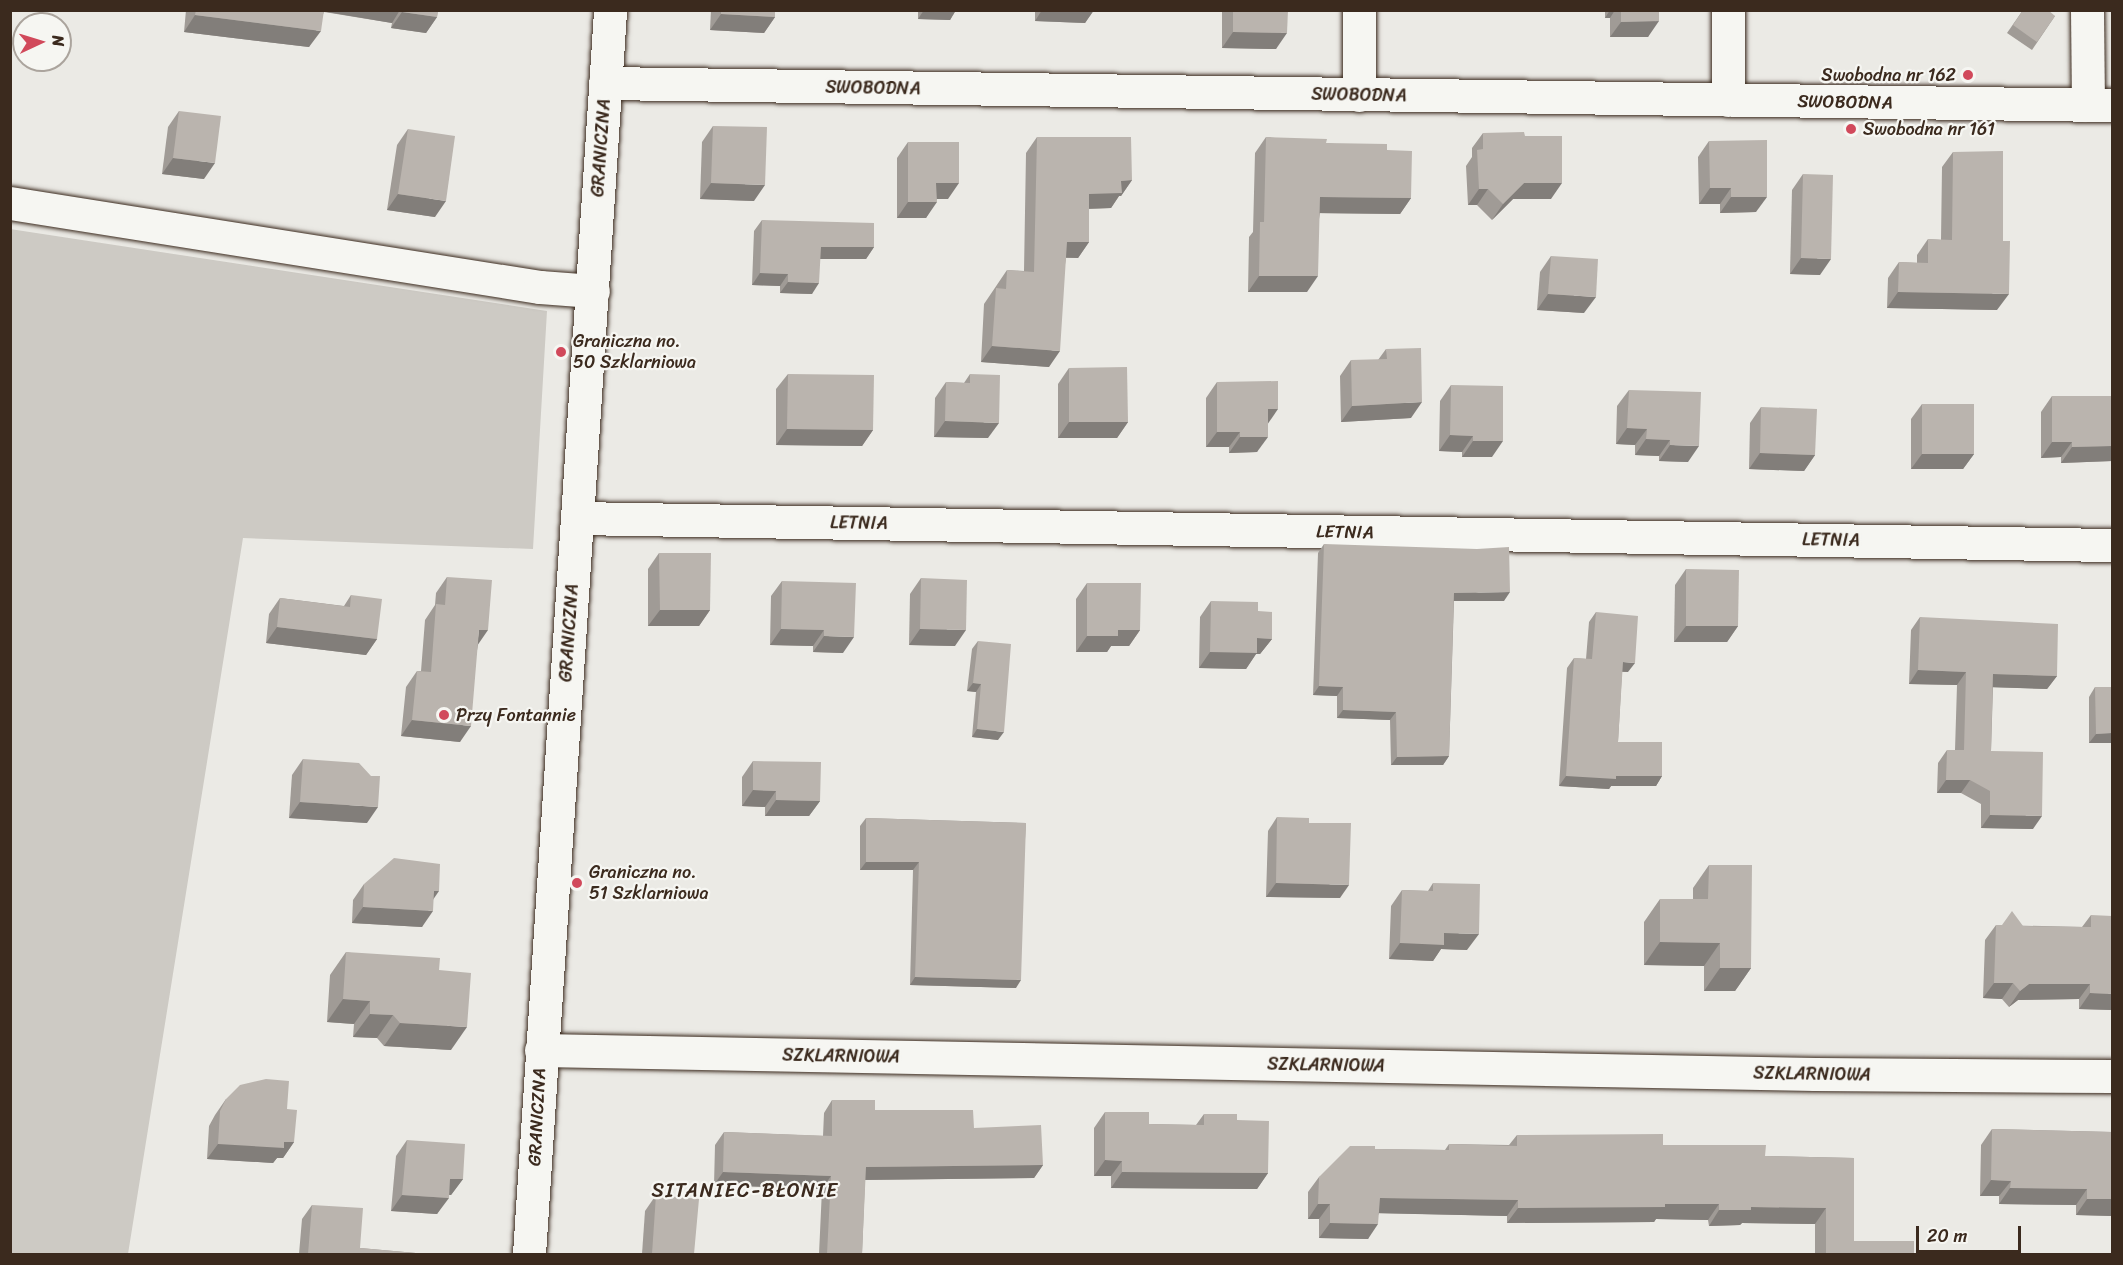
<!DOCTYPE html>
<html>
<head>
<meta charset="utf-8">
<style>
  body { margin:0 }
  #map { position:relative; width:2123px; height:1265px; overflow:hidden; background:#ebeae5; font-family:Sriracha,sans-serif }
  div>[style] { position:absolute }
  .green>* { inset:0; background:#cdcac4 }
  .roads { filter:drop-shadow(0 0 2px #3b2a1e) drop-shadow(0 0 2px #3b2a1e) }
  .minor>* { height:33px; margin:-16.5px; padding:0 16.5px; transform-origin:16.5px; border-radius:16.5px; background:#f6f6f2 }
  .wall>* { inset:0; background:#a09b96 }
  .shaded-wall>* { inset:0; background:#827e7a }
  .building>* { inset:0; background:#bab4ae }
  .dots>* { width:16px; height:16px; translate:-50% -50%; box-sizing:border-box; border:3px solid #f6f6f2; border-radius:50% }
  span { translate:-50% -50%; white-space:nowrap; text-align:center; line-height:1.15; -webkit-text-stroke:4.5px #f6f6f2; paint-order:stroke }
  .poi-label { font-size:18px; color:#3b2a1e }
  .right { translate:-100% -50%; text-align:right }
  .left { translate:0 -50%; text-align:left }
  .street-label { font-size:18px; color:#3b2a1e }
  .neighbourhood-label { font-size:20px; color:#3b2a1e; letter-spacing:1.5px }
  .frame { position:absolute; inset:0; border:12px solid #3b2a1e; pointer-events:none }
  .north { position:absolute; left:12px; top:12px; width:60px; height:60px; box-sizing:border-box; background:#f6f6f2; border:2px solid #aba49d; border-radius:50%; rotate:86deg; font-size:16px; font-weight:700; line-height:24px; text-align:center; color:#3b2a1e }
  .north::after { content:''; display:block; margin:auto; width:21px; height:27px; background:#d1495b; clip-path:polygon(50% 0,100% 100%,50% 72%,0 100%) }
  .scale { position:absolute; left:1916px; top:1226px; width:105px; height:27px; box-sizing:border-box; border:3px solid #3b2a1e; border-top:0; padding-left:8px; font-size:18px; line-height:21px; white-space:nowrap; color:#3b2a1e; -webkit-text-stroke:4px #f6f6f2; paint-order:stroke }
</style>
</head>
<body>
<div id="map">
  <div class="green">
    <i style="clip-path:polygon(10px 229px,547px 311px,533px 549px,243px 538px,128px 1254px,11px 1254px)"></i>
  </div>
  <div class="roads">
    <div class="minor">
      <i style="left:1359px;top:10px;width:85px;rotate:90deg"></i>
      <i style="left:1728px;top:10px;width:90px;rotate:90deg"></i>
      <i style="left:2087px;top:10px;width:95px;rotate:89.4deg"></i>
      <i style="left:605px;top:83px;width:1507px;rotate:0.84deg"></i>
      <i style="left:10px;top:203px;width:537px;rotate:9.01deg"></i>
      <i style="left:540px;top:287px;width:53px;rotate:4.3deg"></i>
      <i style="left:577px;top:518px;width:1535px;rotate:1.01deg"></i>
      <i style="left:541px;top:1050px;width:1274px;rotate:1.08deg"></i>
      <i style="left:1815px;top:1074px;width:297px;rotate:0.4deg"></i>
      <i style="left:529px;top:1254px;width:1247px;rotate:-86.27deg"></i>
    </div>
  </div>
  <div class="wall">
    <i style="clip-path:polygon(186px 10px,438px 10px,437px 17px,426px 33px,391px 28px,392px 23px,324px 12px,309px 47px,184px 32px)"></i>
    <i style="clip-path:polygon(711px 10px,775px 10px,775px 17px,764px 33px,710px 30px)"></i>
    <i style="clip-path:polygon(918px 10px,956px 10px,950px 20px,918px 19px)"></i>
    <i style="clip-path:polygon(1035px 10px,1094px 10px,1085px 23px,1035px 21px)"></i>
    <i style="clip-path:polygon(1222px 10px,1288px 10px,1276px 49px,1222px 48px)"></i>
    <i style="clip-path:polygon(1605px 10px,1660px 10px,1648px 37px,1610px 37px,1610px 18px,1605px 18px)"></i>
    <i style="clip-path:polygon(2023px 10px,2055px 16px,2032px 50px,2007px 33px)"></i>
    <i style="clip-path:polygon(179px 111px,204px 179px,162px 174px,168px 127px)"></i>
    <i style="clip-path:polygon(713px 126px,754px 201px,700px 199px,702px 142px)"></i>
    <i style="clip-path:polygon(408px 129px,435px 217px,387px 210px,397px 145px)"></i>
    <i style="clip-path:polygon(1483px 133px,1525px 136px,1551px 199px,1513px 199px,1492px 220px,1477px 205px,1468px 205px,1466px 166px,1472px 157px,1472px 148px)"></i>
    <i style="clip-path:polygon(1037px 137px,1132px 180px,1121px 196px,1119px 196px,1111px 208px,1089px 209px,1089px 242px,1078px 258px,1066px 258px,1049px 367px,981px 362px,984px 304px,1007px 270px,1024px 271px,1026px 153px)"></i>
    <i style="clip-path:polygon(1266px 137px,1326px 143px,1387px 150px,1411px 198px,1400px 214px,1320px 213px,1307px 292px,1248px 292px,1249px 237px,1253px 232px,1255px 153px)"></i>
    <i style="clip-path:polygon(1709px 141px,1756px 212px,1720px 213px,1720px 204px,1699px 204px,1698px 157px)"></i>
    <i style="clip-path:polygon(908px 142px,948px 199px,937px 199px,926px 218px,897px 218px,897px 158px)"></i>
    <i style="clip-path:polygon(1953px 152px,1997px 310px,1887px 308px,1888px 278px,1899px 262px,1917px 263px,1917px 255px,1928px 239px,1941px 240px,1942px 167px)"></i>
    <i style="clip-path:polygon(1803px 174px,1820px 275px,1790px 274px,1792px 190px)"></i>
    <i style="clip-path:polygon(762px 220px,874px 247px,866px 259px,820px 259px,812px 294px,780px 293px,780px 286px,752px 285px,754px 231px)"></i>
    <i style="clip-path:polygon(1551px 256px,1584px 313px,1537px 310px,1540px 272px)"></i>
    <i style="clip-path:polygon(1386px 349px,1411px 418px,1341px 422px,1340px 376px,1351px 360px,1378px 360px)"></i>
    <i style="clip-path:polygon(1069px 368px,1128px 422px,1117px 438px,1058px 438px,1058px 384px)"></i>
    <i style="clip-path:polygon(788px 374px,873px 430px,862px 446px,776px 445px,776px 389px)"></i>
    <i style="clip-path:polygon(970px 374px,988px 438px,934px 437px,935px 398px,946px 382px,964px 383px)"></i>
    <i style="clip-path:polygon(1217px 382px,1268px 424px,1257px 452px,1229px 453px,1229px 447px,1206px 447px,1206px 398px)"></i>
    <i style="clip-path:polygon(1451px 385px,1492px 457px,1462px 457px,1462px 452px,1439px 451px,1440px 401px)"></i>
    <i style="clip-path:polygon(1629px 390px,1688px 462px,1659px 461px,1659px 456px,1635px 455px,1635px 445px,1616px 444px,1617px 406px)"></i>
    <i style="clip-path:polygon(2052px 396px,2112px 396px,2112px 461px,2061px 463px,2061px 457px,2041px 458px,2041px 412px)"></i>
    <i style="clip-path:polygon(1922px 404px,1974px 454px,1963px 469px,1911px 469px,1911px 419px)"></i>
    <i style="clip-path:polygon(1761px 407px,1815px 455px,1804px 471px,1749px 469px,1750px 423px)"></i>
    <i style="clip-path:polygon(1324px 544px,1504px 601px,1454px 601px,1449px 756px,1443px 765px,1391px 765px,1390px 720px,1337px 718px,1337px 696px,1313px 695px,1318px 553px)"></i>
    <i style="clip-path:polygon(659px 553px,710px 610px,699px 626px,648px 626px,648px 569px)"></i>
    <i style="clip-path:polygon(1686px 569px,1738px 626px,1727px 642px,1674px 642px,1675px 585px)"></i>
    <i style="clip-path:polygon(447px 577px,478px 645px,460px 742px,401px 736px,406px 687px,417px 671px,421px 671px,425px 620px,435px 605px,436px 593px)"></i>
    <i style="clip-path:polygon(921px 578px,955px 646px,909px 645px,910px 594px)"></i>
    <i style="clip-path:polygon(782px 581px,843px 653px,813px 652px,813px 646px,770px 645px,771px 596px)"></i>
    <i style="clip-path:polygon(1087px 583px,1140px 630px,1129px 646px,1111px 646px,1107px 652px,1076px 652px,1076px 599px)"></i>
    <i style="clip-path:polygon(351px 595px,377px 639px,366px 655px,266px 643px,269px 614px,280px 598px,344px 606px)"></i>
    <i style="clip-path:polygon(1211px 601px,1258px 611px,1272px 639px,1260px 654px,1256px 654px,1246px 669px,1199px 668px,1200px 617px)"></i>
    <i style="clip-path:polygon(1596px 612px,1628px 672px,1622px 672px,1618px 742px,1662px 776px,1656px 786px,1611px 786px,1609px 789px,1559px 786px,1567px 668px,1574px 658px,1586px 659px,1589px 622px)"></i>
    <i style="clip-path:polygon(1920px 617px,2057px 676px,2047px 689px,1993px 687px,1991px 751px,2033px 829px,1981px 828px,1981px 804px,1961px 793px,1937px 793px,1938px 763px,1947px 750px,1955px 750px,1957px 685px,1909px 684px,1911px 630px)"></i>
    <i style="clip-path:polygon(978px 641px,998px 740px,972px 737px,976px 692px,967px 691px,972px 649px)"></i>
    <i style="clip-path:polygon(2095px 687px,2112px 687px,2112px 743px,2089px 743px,2089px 697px)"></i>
    <i style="clip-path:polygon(303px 759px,367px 823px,289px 818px,292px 775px)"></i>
    <i style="clip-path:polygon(753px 761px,820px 801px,809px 816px,765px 816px,765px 807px,742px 806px,742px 777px)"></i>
    <i style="clip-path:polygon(1277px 817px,1340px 898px,1266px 897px,1268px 831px)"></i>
    <i style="clip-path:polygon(866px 818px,1026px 823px,1016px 988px,910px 985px,913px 870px,860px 870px,860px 826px)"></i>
    <i style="clip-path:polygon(1709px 865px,1751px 968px,1735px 991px,1704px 991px,1704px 966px,1644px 965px,1644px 922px,1660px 899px,1693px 899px,1693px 888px)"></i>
    <i style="clip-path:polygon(1433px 883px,1467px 950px,1441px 949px,1433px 961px,1389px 959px,1391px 906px,1402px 890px,1428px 891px)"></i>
    <i style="clip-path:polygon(364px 884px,433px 899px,422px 927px,352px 923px,353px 900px)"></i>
    <i style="clip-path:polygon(2091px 915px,2112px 1010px,2079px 1009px,2079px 999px,2018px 1000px,2009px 1007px,2002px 999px,1983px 998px,1985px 940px,1996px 925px,2082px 927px)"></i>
    <i style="clip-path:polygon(346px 952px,439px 970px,451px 1050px,384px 1046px,377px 1038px,353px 1037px,354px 1024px,327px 1022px,330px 975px)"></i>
    <i style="clip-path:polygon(226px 1099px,287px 1109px,294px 1142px,283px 1158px,277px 1158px,273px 1163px,207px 1159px,209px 1126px,215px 1115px)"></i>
    <i style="clip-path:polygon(832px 1100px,875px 1110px,974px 1128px,1043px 1165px,1034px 1178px,865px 1180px,862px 1254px,819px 1254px,822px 1189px,714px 1185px,715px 1145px,724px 1132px,823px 1136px,824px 1113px)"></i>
    <i style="clip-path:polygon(1105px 1112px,1149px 1124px,1196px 1125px,1204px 1114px,1237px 1120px,1268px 1173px,1257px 1189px,1111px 1188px,1111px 1176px,1094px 1176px,1094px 1128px)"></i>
    <i style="clip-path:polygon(1992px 1129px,2112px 1132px,2112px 1216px,2076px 1215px,2076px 1205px,1999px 1204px,1999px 1196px,1980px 1196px,1981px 1145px)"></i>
    <i style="clip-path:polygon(1517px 1135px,1663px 1145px,1765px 1156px,1854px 1158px,1854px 1241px,1914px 1254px,1815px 1254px,1815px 1224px,1742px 1223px,1740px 1225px,1709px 1226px,1708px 1220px,1656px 1219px,1654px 1222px,1507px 1223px,1507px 1216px,1379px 1213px,1368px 1239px,1319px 1238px,1319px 1219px,1308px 1219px,1308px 1192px,1319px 1177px,1375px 1149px,1445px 1150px,1449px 1144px,1509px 1145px)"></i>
    <i style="clip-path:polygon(407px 1140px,463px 1179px,451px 1195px,449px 1195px,437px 1214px,391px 1211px,396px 1156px)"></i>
    <i style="clip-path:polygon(656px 1195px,694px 1254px,642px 1254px,645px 1211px)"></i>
    <i style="clip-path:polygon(312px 1205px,360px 1248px,427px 1254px,299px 1254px,302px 1219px)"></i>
  </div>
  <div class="shaded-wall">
    <i style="clip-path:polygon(315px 10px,400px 10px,392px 23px)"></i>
    <i style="clip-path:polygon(924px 10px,956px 10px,950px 20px,918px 19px)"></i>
    <i style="clip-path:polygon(1042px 10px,1094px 10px,1085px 23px,1035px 21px)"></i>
    <i style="clip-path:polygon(1610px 10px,1615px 10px,1610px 18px,1605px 18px)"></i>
    <i style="clip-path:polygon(402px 12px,437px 17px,426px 33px,391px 28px)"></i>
    <i style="clip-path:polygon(721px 14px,775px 17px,764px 33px,710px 30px)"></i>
    <i style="clip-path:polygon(195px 15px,321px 31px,309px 47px,184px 32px)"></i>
    <i style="clip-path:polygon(1659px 21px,1648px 37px,1610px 37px,1621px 22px)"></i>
    <i style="clip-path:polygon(1233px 32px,1287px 33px,1276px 49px,1222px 48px)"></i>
    <i style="clip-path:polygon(173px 158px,215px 163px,204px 179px,162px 174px)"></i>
    <i style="clip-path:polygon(1132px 180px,1121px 196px,1119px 196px,1111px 208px,1078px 209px,1089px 194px,1121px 181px)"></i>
    <i style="clip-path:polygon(711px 183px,765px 185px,754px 201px,700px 199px)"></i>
    <i style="clip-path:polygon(936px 183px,959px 183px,948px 199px,925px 199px)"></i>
    <i style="clip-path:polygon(1524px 183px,1562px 183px,1551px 199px,1513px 199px,1492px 220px,1503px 204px)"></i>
    <i style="clip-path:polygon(1710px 188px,1731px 188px,1720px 204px,1699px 204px)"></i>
    <i style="clip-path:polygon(1479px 189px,1488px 189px,1477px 205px,1468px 205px)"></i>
    <i style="clip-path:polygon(398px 194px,446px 201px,435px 217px,387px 210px)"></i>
    <i style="clip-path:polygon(1320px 197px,1411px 198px,1400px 214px,1309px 213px)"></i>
    <i style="clip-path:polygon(1731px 197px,1767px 197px,1756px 212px,1720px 213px)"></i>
    <i style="clip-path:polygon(908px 202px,937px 202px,926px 218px,897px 218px)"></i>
    <i style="clip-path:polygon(1067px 242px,1089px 242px,1078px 258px,1056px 257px)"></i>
    <i style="clip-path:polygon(821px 247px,874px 247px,866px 259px,813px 259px)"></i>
    <i style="clip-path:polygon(1801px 258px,1831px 259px,1820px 275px,1790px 274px)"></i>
    <i style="clip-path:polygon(760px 273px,788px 274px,780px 286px,752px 285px)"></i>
    <i style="clip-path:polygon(1259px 276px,1318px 276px,1307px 292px,1248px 292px)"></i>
    <i style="clip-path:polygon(788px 282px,819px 283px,812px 294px,780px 293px)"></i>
    <i style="clip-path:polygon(1898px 292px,2009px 294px,1997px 310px,1887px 308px)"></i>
    <i style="clip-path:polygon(1548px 294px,1596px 297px,1584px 313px,1537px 310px)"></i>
    <i style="clip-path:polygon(992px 346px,1060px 351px,1049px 367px,981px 362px)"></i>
    <i style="clip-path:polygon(1422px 402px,1411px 418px,1341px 422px,1352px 406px)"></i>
    <i style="clip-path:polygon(1268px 409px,1278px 409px,1267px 425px)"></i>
    <i style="clip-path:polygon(945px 421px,999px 423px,988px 438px,934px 437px)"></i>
    <i style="clip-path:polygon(1069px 422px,1128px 422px,1117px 438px,1058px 438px)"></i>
    <i style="clip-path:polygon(1627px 428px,1647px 429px,1635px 445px,1616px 444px)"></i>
    <i style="clip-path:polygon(787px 429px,873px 430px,862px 446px,776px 445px)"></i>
    <i style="clip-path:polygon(1217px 432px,1240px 432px,1229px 447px,1206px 447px)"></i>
    <i style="clip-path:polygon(1450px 435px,1473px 436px,1462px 452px,1439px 451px)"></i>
    <i style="clip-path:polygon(1240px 437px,1268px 437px,1257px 452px,1229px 453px)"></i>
    <i style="clip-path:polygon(1646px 439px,1670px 440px,1659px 456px,1635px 455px)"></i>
    <i style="clip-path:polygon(1473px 441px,1503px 441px,1492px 457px,1462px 457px)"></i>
    <i style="clip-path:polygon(2052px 442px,2072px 442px,2061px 457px,2041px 458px)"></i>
    <i style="clip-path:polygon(1670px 445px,1699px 446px,1688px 462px,1659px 461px)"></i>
    <i style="clip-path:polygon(2112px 446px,2112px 461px,2061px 463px,2072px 447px)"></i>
    <i style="clip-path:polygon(1760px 453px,1815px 455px,1804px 471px,1749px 469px)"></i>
    <i style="clip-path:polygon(1922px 454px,1974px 454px,1963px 469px,1911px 469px)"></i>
    <i style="clip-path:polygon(1510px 592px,1504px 601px,1448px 601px,1454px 593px)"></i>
    <i style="clip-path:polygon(660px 610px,710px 610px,699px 626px,648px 626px)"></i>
    <i style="clip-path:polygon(1686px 626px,1738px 626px,1727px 642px,1674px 642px)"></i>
    <i style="clip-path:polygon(277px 627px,377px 639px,366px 655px,266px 643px)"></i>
    <i style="clip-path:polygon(781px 629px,824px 630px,813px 646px,770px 645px)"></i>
    <i style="clip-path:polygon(920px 629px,966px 630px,955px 646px,909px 645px)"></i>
    <i style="clip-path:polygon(479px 630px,488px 630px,477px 646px)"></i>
    <i style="clip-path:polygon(1118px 630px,1140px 630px,1129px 646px,1111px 646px,1107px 652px,1076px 652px,1087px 636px)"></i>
    <i style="clip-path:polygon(824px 636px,854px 637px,843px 653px,813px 652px)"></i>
    <i style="clip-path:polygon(1257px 638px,1272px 639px,1260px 654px,1256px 654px,1246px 669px,1199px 668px,1210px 652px)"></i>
    <i style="clip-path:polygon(1623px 662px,1635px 663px,1628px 672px,1616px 671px)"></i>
    <i style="clip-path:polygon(1918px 670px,1966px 672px,1957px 685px,1909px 684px)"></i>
    <i style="clip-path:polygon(1993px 674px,2057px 676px,2047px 689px,1984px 687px)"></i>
    <i style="clip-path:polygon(973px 683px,981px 684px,976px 692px,967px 691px)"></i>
    <i style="clip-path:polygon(1319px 686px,1343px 687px,1337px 696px,1313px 695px)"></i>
    <i style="clip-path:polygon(1343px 710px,1396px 712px,1390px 720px,1337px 718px)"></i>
    <i style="clip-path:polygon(412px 720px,471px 726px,460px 742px,401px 736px)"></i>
    <i style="clip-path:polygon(977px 729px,1004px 732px,998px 740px,972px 737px)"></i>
    <i style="clip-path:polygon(2112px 733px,2112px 743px,2089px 743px,2096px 734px)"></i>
    <i style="clip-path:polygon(1449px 756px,1443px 765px,1391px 765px,1397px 757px)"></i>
    <i style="clip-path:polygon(1566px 776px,1662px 776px,1656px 786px,1611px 786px,1609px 789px,1559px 786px)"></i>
    <i style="clip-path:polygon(1946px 780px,1970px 780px,1961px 793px,1937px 793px)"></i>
    <i style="clip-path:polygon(753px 790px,776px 791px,765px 807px,742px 806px)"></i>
    <i style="clip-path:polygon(776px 800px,820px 801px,809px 816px,765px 816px)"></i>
    <i style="clip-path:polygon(300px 802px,378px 807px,367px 823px,289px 818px)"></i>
    <i style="clip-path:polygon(1990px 815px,2042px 816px,2033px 829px,1981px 828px)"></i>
    <i style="clip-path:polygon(866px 862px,919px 862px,913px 870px,860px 870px)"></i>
    <i style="clip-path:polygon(1276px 883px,1349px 885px,1340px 898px,1266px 897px)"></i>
    <i style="clip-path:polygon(434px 891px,439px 891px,428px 907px)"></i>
    <i style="clip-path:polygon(363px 907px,433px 911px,422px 927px,352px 923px)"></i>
    <i style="clip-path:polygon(1444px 933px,1479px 934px,1467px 950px,1441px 949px,1433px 961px,1389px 959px,1400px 943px)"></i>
    <i style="clip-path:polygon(1660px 942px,1720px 943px,1704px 966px,1644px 965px)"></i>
    <i style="clip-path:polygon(1720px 968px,1751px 968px,1735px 991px,1704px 991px)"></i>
    <i style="clip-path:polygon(915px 977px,1021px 980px,1016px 988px,910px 985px)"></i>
    <i style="clip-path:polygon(1994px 983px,2013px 983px,2002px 999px,1983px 998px)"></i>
    <i style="clip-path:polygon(2029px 984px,2090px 984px,2079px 999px,2018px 1000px,2009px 1007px,2020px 991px)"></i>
    <i style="clip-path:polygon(2090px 993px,2112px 994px,2112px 1010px,2079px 1009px)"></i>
    <i style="clip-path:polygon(343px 999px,370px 1001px,354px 1024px,327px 1022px)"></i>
    <i style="clip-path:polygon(370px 1014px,393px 1015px,377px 1038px,353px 1037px)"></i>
    <i style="clip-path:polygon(400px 1023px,467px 1027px,451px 1050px,384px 1046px)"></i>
    <i style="clip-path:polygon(284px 1142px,294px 1142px,283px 1158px,277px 1158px,273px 1163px,207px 1159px,218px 1144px)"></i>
    <i style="clip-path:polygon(1105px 1160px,1122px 1161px,1111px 1176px,1094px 1176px)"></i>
    <i style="clip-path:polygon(1043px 1165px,1034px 1178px,857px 1180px,866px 1167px)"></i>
    <i style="clip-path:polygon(723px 1172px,831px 1176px,822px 1189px,714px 1185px)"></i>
    <i style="clip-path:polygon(1122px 1172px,1268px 1173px,1257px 1189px,1111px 1188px)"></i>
    <i style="clip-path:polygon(450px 1179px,463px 1179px,451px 1195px,438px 1194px)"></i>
    <i style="clip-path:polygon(1991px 1180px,2011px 1181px,1999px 1196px,1980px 1196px)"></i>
    <i style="clip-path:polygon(2010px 1188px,2087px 1189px,2076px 1205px,1999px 1204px)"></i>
    <i style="clip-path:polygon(402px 1195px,449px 1198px,437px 1214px,391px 1211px)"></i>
    <i style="clip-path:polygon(1380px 1198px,1518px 1200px,1507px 1216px,1369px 1213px)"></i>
    <i style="clip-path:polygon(2087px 1199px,2112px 1199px,2112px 1216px,2076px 1215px)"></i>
    <i style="clip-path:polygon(1318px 1204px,1330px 1204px,1319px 1219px,1308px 1219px)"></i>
    <i style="clip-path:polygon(1665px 1204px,1719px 1204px,1708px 1220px,1656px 1219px,1654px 1222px,1507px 1223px,1518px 1208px)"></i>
    <i style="clip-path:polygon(1751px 1207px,1826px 1208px,1815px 1224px,1742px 1223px,1740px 1225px,1709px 1226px,1719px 1210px)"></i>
    <i style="clip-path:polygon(1330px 1223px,1378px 1224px,1368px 1239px,1319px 1238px)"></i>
  </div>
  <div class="building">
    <i style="clip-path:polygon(196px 10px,324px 10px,321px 31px,195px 15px)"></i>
    <i style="clip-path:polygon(402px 10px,438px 10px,437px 17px,402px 12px)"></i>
    <i style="clip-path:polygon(721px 10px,775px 10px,775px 17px,721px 14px)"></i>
    <i style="clip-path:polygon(1233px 10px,1288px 10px,1287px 33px,1233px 32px)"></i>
    <i style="clip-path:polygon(1621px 10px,1659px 10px,1659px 21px,1621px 22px)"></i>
    <i style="clip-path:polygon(2023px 10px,2048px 10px,2055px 16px,2037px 42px,2013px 25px)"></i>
    <i style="clip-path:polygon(179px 111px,221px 116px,215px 163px,173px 158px)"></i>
    <i style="clip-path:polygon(713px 126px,767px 127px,765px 185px,711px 183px)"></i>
    <i style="clip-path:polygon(408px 129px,455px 136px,446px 201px,398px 194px)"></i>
    <i style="clip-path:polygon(1524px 132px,1525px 136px,1562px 136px,1562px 183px,1524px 183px,1503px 204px,1488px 189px,1479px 189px,1477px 150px,1483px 149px,1483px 133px)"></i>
    <i style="clip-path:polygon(1037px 137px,1131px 137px,1132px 180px,1121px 181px,1122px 193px,1089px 194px,1089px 242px,1067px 242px,1060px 351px,992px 346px,996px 288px,1006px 289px,1007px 270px,1034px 272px)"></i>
    <i style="clip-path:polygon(1266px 137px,1327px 139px,1326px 143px,1387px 144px,1387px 150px,1412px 151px,1411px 198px,1320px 197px,1318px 276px,1259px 276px,1260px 222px,1264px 222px)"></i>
    <i style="clip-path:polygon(1767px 140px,1767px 197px,1731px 197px,1731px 188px,1710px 188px,1709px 141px)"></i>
    <i style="clip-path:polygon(908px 142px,959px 142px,959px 183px,936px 183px,937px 202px,908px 202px)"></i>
    <i style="clip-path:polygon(2003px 151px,2003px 241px,2010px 241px,2009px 294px,1898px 292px,1899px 262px,1928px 263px,1928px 239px,1952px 240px,1953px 152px)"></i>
    <i style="clip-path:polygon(1803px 174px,1833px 175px,1831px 259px,1801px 258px)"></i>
    <i style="clip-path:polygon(762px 220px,874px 223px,874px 247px,821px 247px,819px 283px,788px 282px,788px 274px,760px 273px)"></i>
    <i style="clip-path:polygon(1551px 256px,1598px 259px,1596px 297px,1548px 294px)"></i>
    <i style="clip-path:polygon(1421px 348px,1422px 402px,1352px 406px,1351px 360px,1387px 359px,1386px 349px)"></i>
    <i style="clip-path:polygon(1127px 367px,1128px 422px,1069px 422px,1069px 368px)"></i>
    <i style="clip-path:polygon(788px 374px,874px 375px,873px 430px,787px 429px)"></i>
    <i style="clip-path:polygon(970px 374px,1000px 375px,999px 423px,945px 421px,946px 382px,970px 383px)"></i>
    <i style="clip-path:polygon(1278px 381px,1278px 409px,1268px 409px,1268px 437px,1240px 437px,1240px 432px,1217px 432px,1217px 382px)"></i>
    <i style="clip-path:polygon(1451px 385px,1503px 386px,1503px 441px,1473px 441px,1473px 436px,1450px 435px)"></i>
    <i style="clip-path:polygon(1629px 390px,1701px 392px,1699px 446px,1670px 445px,1670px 440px,1646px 439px,1647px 429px,1627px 428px)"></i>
    <i style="clip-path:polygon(2052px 396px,2112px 396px,2112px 446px,2072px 447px,2072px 442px,2052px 442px)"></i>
    <i style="clip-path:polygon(1922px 404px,1974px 404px,1974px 454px,1922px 454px)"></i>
    <i style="clip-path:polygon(1761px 407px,1817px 409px,1815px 455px,1760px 453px)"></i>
    <i style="clip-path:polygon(1324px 544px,1477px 549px,1509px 547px,1510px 592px,1454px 593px,1449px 756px,1397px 757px,1396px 712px,1343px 710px,1343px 687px,1319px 686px)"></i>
    <i style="clip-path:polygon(659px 553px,711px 553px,710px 610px,660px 610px)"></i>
    <i style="clip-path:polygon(1686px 569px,1739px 570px,1738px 626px,1686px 626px)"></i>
    <i style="clip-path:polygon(447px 577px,492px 580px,488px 630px,479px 630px,471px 726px,412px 720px,417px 671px,431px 672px,436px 604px,445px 605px)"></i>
    <i style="clip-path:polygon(921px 578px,967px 580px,966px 630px,920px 629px)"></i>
    <i style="clip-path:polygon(782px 581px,856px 583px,854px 637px,824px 636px,824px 630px,781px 629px)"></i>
    <i style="clip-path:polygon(1087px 583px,1141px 583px,1140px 630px,1118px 630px,1118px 636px,1087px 636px)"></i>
    <i style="clip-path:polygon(351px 595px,382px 599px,377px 639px,277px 627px,280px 598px,350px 607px)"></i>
    <i style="clip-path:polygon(1211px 601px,1258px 602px,1258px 611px,1272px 612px,1272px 639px,1257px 638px,1257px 653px,1210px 652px)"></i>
    <i style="clip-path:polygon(1596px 612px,1638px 616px,1635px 663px,1623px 662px,1618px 742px,1662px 742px,1662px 776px,1616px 776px,1616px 779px,1566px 776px,1574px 658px,1592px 659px)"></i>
    <i style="clip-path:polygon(1920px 617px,2058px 624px,2057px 676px,1993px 674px,1991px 751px,2043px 752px,2042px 816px,1990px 815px,1990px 791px,1970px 780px,1946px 780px,1947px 750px,1964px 750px,1966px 672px,1918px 670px)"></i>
    <i style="clip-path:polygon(978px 641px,1011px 644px,1004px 732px,977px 729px,981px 684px,973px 683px)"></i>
    <i style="clip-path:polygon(2095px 687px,2112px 687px,2112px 733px,2096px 734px)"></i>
    <i style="clip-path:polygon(303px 759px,359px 763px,371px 776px,380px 776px,378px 807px,300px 802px)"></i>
    <i style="clip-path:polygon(753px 761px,821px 762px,820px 801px,776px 800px,776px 791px,753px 790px)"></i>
    <i style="clip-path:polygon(1277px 817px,1309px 818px,1309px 823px,1351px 823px,1349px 885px,1276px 883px)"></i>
    <i style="clip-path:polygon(866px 818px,1026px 823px,1021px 980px,915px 977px,919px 862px,866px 862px)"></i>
    <i style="clip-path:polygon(394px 858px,440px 864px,439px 891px,434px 891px,433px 911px,363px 907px,364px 884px)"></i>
    <i style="clip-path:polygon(1709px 865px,1752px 865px,1751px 968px,1720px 968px,1720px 943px,1660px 942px,1660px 899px,1708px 899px)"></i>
    <i style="clip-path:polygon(1433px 883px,1480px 884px,1479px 934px,1444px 933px,1444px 945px,1400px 943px,1402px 890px,1433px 891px)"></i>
    <i style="clip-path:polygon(2012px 911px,2023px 926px,2091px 927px,2091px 915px,2112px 916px,2112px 994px,2090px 993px,2090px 984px,2029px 984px,2020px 991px,2013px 983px,1994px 983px,1996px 925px,2002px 925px)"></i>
    <i style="clip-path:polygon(346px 952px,440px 958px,439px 970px,471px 973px,467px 1027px,400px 1023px,393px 1015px,370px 1014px,370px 1001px,343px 999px)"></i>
    <i style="clip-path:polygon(266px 1079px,289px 1081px,287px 1109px,297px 1110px,294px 1142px,284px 1142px,284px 1148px,218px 1144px,220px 1111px,226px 1099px,240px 1085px)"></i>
    <i style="clip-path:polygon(832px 1100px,875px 1100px,875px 1110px,973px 1110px,974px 1128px,1041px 1125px,1043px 1165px,866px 1167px,862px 1254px,827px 1254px,831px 1176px,723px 1172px,724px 1132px,832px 1136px)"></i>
    <i style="clip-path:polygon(1105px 1112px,1149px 1112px,1149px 1124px,1204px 1125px,1204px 1114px,1237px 1114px,1237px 1120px,1269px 1121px,1268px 1173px,1122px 1172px,1122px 1161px,1105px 1160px)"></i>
    <i style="clip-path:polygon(1992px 1129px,2112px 1132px,2112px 1199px,2087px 1199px,2087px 1189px,2010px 1188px,2011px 1181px,1991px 1180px)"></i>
    <i style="clip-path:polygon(1663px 1134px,1663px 1145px,1766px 1145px,1765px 1156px,1854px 1158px,1854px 1241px,1914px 1241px,1914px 1254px,1826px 1254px,1826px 1208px,1751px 1207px,1751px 1210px,1719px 1210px,1719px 1204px,1665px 1204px,1665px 1207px,1518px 1208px,1518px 1200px,1380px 1198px,1378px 1224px,1330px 1223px,1330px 1204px,1318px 1204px,1319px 1177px,1350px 1146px,1375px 1146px,1375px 1149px,1449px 1150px,1449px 1144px,1517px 1146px,1517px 1135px)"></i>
    <i style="clip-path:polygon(407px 1140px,465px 1144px,463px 1179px,450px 1179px,449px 1198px,402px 1195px)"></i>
    <i style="clip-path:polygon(656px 1195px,699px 1199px,694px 1254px,652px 1254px)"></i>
    <i style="clip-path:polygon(312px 1205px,363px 1208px,360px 1248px,427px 1254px,308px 1254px)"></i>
  </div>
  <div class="dots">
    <i style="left:1968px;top:75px;background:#d1495b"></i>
    <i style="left:1851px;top:129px;background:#d1495b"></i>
    <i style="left:561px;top:352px;background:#d1495b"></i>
    <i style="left:444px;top:715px;background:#d1495b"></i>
    <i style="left:577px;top:883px;background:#d1495b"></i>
  </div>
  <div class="poi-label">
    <span class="right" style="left:1956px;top:75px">Swobodna nr 162</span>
    <span class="left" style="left:1863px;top:129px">Swobodna nr 161</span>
    <span class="left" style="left:573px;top:352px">Graniczna no.<br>50 Szklarniowa</span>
    <span class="left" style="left:456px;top:715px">Przy Fontannie</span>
    <span class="left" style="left:589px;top:883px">Graniczna no.<br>51 Szklarniowa</span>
  </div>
  <div class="street-label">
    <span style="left:873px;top:88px;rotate:1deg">SWOBODNA</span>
    <span style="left:1359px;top:95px;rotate:1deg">SWOBODNA</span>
    <span style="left:1845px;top:102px;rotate:1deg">SWOBODNA</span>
    <span style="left:601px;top:148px;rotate:-86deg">GRANICZNA</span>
    <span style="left:859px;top:523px;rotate:1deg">LETNIA</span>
    <span style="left:1345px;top:532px;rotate:1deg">LETNIA</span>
    <span style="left:1831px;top:540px;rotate:1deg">LETNIA</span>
    <span style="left:569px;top:633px;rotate:-86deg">GRANICZNA</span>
    <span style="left:841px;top:1056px;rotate:1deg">SZKLARNIOWA</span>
    <span style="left:1326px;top:1065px;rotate:1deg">SZKLARNIOWA</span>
    <span style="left:1812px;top:1074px;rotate:1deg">SZKLARNIOWA</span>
    <span style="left:537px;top:1117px;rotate:-87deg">GRANICZNA</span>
  </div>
  <div class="neighbourhood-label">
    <span style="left:745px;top:1190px">SITANIEC-BŁONIE</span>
  </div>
  <div class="frame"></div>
  <div class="north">N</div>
  <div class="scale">20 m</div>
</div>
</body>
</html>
